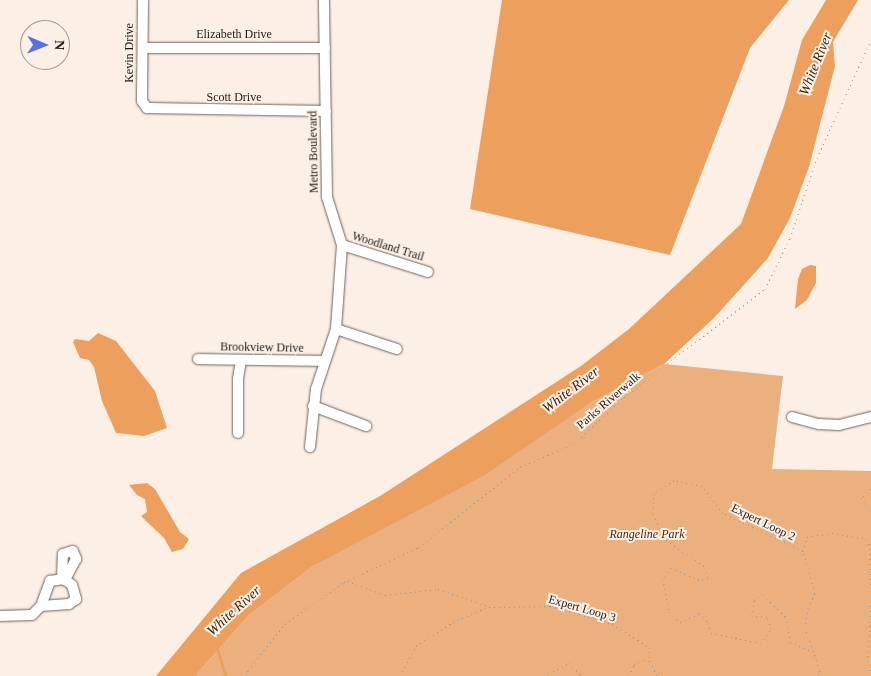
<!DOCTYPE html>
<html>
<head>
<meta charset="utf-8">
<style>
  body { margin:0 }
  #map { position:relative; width:871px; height:676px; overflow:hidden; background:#fbefe6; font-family:"Times New Roman",serif }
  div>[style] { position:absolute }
  .green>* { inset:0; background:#ecb07f }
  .water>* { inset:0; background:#eda05e }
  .stream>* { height:2.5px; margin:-1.25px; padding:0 1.25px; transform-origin:1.25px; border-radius:1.25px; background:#eda05e }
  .path>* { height:1px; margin-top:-0.5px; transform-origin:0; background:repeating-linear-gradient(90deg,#9b938c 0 1px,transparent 0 5px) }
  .roads { filter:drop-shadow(0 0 1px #6e645c) drop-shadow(0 0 1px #6e645c) }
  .minor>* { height:10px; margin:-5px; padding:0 5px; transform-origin:5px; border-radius:5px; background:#fff }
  span { translate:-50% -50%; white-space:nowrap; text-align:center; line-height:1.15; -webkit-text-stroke:4px #fbefe6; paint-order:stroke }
  .street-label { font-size:12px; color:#1e1a17 }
  .park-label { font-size:12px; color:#46270a; font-style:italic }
  .water-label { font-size:14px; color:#3f2104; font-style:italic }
  .north { position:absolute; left:20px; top:20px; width:50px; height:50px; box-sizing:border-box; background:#fbefe6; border:1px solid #a39a93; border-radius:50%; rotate:91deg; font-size:14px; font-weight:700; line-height:20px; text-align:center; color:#1e1a17 }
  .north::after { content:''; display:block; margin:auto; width:18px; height:22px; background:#5672e7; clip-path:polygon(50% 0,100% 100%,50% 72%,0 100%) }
</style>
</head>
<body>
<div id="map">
  <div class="green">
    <i style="clip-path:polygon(664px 364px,783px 376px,772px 469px,871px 471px,871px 676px,195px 676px,249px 615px,313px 566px,590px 403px)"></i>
  </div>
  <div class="water">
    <i style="clip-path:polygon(502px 0,789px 0,750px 48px,670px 255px,470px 209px)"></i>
    <i style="clip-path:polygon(826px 0,858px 0,833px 42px,835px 66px,809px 167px,790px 218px,768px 258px,714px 318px,664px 364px,590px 403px,485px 475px,313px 566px,249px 615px,195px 676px,156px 676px,241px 573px,380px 496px,581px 366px,629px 329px,741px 224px,784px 106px,802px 40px)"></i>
    <i style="clip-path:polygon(810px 265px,816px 266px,816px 283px,807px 300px,795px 309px,798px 279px,802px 269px)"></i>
    <i style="clip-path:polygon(98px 333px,116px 341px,155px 391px,167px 428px,144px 436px,116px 433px,102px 401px,94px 367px,89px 360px,80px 358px,73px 342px,75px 339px,89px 341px)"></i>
    <i style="clip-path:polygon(147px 483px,155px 489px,180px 532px,189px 539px,183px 549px,172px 552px,164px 538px,141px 516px,147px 512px,145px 499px,137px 495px,129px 485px)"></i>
  </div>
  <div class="stream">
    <i style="left:217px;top:647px;width:30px;rotate:73deg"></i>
  </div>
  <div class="path">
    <i style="left:871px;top:489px;width:13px;rotate:138deg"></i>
    <i style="left:861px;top:498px;width:17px;rotate:54deg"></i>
    <i style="left:803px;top:551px;width:89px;rotate:-154.6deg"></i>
    <i style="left:723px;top:513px;width:34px;rotate:-128deg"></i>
    <i style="left:702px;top:486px;width:29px;rotate:-168deg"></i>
    <i style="left:674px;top:480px;width:24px;rotate:147deg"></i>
    <i style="left:654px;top:493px;width:21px;rotate:93deg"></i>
    <i style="left:653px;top:514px;width:29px;rotate:63deg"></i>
    <i style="left:666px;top:540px;width:47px;rotate:34.7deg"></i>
    <i style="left:705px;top:567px;width:12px;rotate:76deg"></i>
    <i style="left:708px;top:579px;width:9px;rotate:174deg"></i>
    <i style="left:699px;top:580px;width:30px;rotate:-157deg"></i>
    <i style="left:671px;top:568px;width:14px;rotate:126deg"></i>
    <i style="left:663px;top:579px;width:34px;rotate:80deg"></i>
    <i style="left:669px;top:612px;width:15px;rotate:42deg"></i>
    <i style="left:680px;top:622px;width:22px;rotate:-24deg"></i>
    <i style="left:700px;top:613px;width:13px;rotate:51deg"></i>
    <i style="left:708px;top:623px;width:10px;rotate:73deg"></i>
    <i style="left:711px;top:633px;width:50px;rotate:11.5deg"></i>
    <i style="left:760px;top:643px;width:18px;rotate:-52deg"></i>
    <i style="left:771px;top:629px;width:13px;rotate:-108deg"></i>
    <i style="left:767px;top:617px;width:15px;rotate:-176deg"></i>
    <i style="left:752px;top:616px;width:16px;rotate:-83deg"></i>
    <i style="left:754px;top:600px;width:10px;rotate:-29deg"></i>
    <i style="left:763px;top:595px;width:32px;rotate:44deg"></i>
    <i style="left:786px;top:617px;width:25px;rotate:81deg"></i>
    <i style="left:790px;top:642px;width:25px;rotate:23deg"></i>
    <i style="left:347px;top:581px;width:40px;rotate:20.2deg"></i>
    <i style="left:385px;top:595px;width:53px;rotate:-6.5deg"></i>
    <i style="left:438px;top:589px;width:53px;rotate:18.8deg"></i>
    <i style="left:871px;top:601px;width:59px;rotate:92.9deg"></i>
    <i style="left:868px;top:660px;width:13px;rotate:77deg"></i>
    <i style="left:247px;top:676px;width:6px;rotate:-81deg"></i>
    <i style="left:248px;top:670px;width:59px;rotate:-51.2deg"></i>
    <i style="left:285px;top:624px;width:72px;rotate:-35.4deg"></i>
    <i style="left:344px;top:582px;width:83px;rotate:-25deg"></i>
    <i style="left:419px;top:547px;width:129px;rotate:-38.4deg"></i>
    <i style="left:520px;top:467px;width:59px;rotate:-23.1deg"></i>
    <i style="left:574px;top:444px;width:69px;rotate:-43.2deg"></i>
    <i style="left:624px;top:397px;width:178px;rotate:-37.5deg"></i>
    <i style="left:765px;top:289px;width:57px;rotate:-63.9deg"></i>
    <i style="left:790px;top:238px;width:84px;rotate:-71.4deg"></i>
    <i style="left:817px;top:158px;width:130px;rotate:-65.4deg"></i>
    <i style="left:400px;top:676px;width:34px;rotate:-62deg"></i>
    <i style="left:416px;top:646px;width:44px;rotate:-33deg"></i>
    <i style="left:453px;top:622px;width:39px;rotate:-23deg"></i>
    <i style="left:489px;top:607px;width:61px;rotate:-0.9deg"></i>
    <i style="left:550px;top:606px;width:65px;rotate:16.2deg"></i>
    <i style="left:612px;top:624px;width:44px;rotate:31.9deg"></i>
    <i style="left:649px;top:647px;width:14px;rotate:86deg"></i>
    <i style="left:544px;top:676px;width:28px;rotate:-27deg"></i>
    <i style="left:569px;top:663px;width:18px;rotate:45deg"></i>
    <i style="left:629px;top:676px;width:12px;rotate:-66deg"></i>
    <i style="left:634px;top:665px;width:10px;rotate:-29deg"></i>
    <i style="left:643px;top:660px;width:7px;rotate:8deg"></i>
    <i style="left:650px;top:661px;width:17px;rotate:65deg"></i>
    <i style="left:819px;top:676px;width:6px;rotate:-81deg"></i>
    <i style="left:820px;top:670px;width:45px;rotate:-109.7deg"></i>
    <i style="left:805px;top:628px;width:20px;rotate:-81deg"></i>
    <i style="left:808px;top:608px;width:17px;rotate:-65deg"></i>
    <i style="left:815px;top:593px;width:44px;rotate:-105.9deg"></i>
    <i style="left:803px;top:551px;width:15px;rotate:-74deg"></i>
    <i style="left:807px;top:537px;width:25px;rotate:-9deg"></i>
    <i style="left:832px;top:533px;width:35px;rotate:10deg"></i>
    <i style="left:866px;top:539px;width:6px;rotate:59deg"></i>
    <i style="left:869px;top:544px;width:43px;rotate:87.3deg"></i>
  </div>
  <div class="roads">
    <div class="minor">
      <i style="left:143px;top:0;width:101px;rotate:90.6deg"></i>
      <i style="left:142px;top:101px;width:9px;rotate:54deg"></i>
      <i style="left:147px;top:108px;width:179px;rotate:1deg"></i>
      <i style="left:143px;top:48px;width:182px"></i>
      <i style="left:342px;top:245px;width:90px;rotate:17.4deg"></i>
      <i style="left:336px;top:329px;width:64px;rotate:18.2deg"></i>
      <i style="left:198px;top:359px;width:127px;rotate:0.9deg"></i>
      <i style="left:313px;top:406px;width:57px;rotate:20.7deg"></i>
      <i style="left:792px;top:417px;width:28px;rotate:15deg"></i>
      <i style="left:819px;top:424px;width:20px;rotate:3deg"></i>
      <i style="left:839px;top:425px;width:33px;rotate:-14deg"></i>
      <i style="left:238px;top:433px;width:54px;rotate:-90deg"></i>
      <i style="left:238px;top:379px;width:19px;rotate:-81deg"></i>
      <i style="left:310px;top:447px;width:58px;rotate:-84.1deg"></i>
      <i style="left:316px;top:389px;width:63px;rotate:-71.6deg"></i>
      <i style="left:336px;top:329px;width:84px;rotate:-85.9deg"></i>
      <i style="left:342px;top:245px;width:50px;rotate:-107.4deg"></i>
      <i style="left:327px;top:197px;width:197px;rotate:-90.9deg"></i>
      <i style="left:62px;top:579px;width:25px;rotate:-88deg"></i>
      <i style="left:63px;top:554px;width:10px;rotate:-17deg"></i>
      <i style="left:73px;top:551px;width:9px;rotate:69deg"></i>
      <i style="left:76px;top:559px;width:24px;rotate:118deg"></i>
      <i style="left:0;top:616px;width:32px;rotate:-2deg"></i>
      <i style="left:32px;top:615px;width:13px;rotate:-45deg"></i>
      <i style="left:41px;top:606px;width:27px;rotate:-70deg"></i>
      <i style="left:50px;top:581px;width:14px;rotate:-8deg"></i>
      <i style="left:64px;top:579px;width:10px;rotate:37deg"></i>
      <i style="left:72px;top:585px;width:15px;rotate:74deg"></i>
      <i style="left:76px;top:599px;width:9px;rotate:144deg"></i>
      <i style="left:69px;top:604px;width:28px;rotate:176deg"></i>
    </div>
  </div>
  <div class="street-label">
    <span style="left:234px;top:35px">Elizabeth Drive</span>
    <span style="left:130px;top:53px;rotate:-90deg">Kevin Drive</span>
    <span style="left:234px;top:98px">Scott Drive</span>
    <span style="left:314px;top:152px;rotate:-91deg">Metro Boulevard</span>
    <span style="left:388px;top:247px;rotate:17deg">Woodland Trail</span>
    <span style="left:262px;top:348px;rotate:1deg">Brookview Drive</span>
    <span style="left:609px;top:401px;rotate:-41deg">Parks Riverwalk</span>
    <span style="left:763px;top:523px;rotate:26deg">Expert Loop 2</span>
    <span style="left:582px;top:609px;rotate:16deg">Expert Loop 3</span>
  </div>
  <div class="park-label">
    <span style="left:647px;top:535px">Rangeline Park</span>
  </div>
  <div class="water-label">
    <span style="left:816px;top:64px;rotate:-68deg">White River</span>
    <span style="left:571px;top:390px;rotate:-37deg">White River</span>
    <span style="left:234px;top:611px;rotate:-42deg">White River</span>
  </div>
  <div class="north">N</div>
</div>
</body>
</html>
